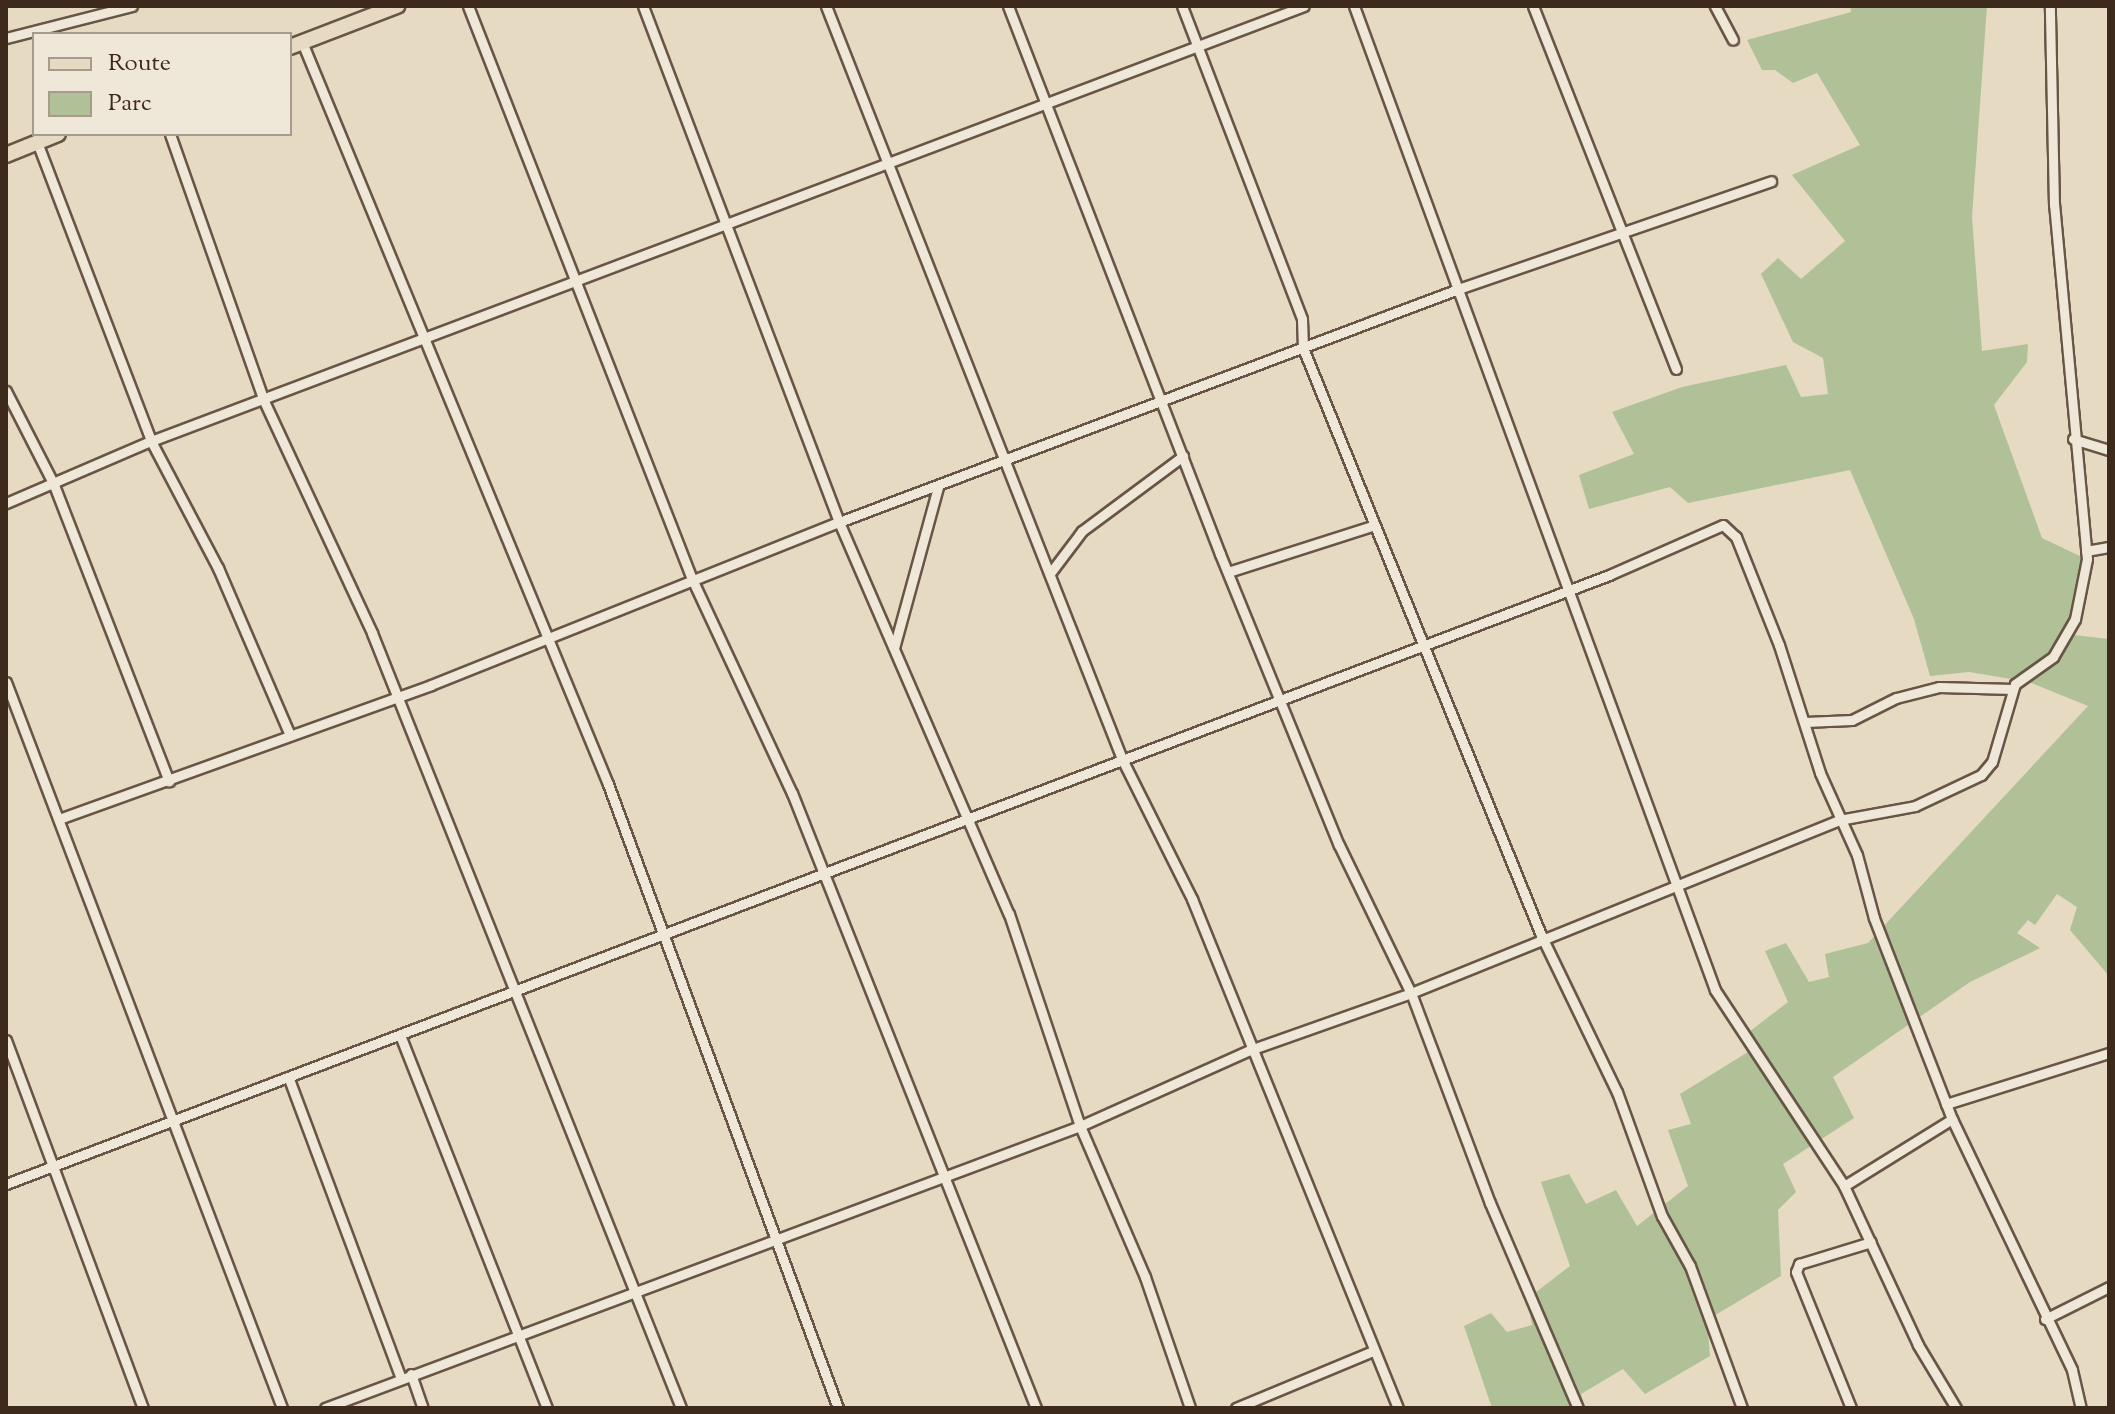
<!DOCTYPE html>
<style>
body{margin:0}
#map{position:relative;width:2115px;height:1414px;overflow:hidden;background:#e6dac2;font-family:"Sorts Mill Goudy",serif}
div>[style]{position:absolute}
.green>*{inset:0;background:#b0c197}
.roads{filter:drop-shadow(2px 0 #685546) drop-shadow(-2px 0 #685546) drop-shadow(0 2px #685546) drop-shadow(0 -2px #685546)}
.minor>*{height:9px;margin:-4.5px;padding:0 4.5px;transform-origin:4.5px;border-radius:4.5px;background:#efe7d7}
.primary>*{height:14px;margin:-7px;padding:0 7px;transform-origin:7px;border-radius:7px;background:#e6dac2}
span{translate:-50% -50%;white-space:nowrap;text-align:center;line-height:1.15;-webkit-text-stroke:8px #efe7d7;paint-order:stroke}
.frame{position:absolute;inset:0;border:8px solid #3e291d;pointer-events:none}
.legend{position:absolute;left:32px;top:32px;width:260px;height:104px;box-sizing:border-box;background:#efe7d7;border:2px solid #a89b8d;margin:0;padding:10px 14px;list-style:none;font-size:24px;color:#3e291d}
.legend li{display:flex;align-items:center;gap:16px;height:40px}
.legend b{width:40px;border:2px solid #a89b8d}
</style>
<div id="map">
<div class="green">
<i style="clip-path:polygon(1850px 6px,1987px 6px,1972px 217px,1982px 351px,2028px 344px,2027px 362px,1994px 405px,2042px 538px,2082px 557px,2074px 635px,2109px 639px,2109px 976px,2070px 930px,2077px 907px,2057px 894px,2035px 925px,2028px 920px,2017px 933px,2040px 948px,1970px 982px,1833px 1077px,1854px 1118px,1783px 1164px,1796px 1192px,1778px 1210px,1781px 1276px,1707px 1320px,1710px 1356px,1645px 1394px,1623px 1369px,1581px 1394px,1585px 1408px,1492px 1408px,1464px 1326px,1491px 1313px,1507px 1332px,1532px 1325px,1527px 1299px,1570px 1266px,1541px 1182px,1569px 1174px,1586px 1204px,1616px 1190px,1637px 1226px,1688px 1186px,1668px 1130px,1691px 1124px,1680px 1094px,1748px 1052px,1745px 1035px,1788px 1002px,1765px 951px,1786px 943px,1809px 982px,1829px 977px,1825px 954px,1868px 943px,2088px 706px,2029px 682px,1969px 672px,1930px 676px,1914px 619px,1850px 470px,1688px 503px,1670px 487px,1589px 509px,1579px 475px,1634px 454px,1612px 412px,1682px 387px,1786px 365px,1801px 397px,1828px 394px,1823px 358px,1793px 342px,1761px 274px,1778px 258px,1801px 279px,1845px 241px,1792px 175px,1860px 145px,1817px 73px,1793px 83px,1775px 70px,1762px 70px,1747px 40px,1851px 12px)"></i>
</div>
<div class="roads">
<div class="minor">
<i style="left:468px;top:6px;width:615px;rotate:68.65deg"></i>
<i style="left:692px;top:579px;width:236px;rotate:65deg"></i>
<i style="left:792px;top:793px;width:662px;rotate:68.36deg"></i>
<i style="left:643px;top:6px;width:552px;rotate:69.2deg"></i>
<i style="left:839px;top:522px;width:427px;rotate:66.6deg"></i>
<i style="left:1009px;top:914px;width:224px;rotate:71.5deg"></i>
<i style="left:1080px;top:1126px;width:164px;rotate:66.7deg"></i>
<i style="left:1145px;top:1277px;width:139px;rotate:71deg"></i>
<i style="left:826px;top:6px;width:809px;rotate:68.54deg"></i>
<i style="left:1122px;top:759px;width:157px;rotate:63.4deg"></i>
<i style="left:1192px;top:899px;width:549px;rotate:67.97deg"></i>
<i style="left:1008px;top:6px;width:588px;rotate:68.85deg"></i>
<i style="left:1220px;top:554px;width:314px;rotate:67.8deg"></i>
<i style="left:1339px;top:845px;width:165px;rotate:64.1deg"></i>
<i style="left:1411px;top:993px;width:224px;rotate:69.4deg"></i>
<i style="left:1490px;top:1203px;width:223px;rotate:66.8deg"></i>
<i style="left:1182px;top:6px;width:335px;rotate:69deg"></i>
<i style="left:1302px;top:319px;width:29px;rotate:88deg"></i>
<i style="left:1303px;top:348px;width:633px;rotate:67.93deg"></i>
<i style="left:1541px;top:935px;width:174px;rotate:64.2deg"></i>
<i style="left:1617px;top:1092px;width:132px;rotate:70.1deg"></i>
<i style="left:1662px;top:1216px;width:57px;rotate:60.8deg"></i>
<i style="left:1690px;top:1266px;width:151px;rotate:69.9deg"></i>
<i style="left:1354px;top:6px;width:1048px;rotate:69.85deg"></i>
<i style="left:1715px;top:990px;width:235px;rotate:56.6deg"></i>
<i style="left:1844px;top:1186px;width:175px;rotate:65deg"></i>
<i style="left:1918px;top:1345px;width:74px;rotate:58.9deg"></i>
<i style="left:1533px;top:6px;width:390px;rotate:68.5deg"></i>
<i style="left:1715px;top:6px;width:38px;rotate:62deg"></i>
<i style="left:6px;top:38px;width:130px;rotate:-14.3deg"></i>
<i style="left:302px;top:42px;width:803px;rotate:67.59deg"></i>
<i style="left:608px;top:784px;width:665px;rotate:69.77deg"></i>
<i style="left:170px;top:134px;width:283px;rotate:70.6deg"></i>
<i style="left:264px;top:401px;width:256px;rotate:65deg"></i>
<i style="left:372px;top:633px;width:834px;rotate:68.26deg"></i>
<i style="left:37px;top:142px;width:320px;rotate:69.1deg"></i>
<i style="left:151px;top:441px;width:144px;rotate:62.2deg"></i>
<i style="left:218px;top:568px;width:180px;rotate:66.7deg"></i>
<i style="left:6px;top:391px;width:106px;rotate:62.9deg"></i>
<i style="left:54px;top:485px;width:318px;rotate:68.8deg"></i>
<i style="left:2073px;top:439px;width:38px;rotate:17deg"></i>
<i style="left:6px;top:503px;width:158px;rotate:-23.2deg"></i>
<i style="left:151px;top:441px;width:1232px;rotate:-20.67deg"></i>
<i style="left:2086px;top:551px;width:23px;rotate:-10deg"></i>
<i style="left:1051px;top:572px;width:51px;rotate:-52.9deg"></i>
<i style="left:1082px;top:531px;width:126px;rotate:-36.6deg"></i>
<i style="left:1228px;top:572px;width:154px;rotate:-17.7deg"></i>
<i style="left:894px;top:648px;width:167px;rotate:-74.7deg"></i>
<i style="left:6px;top:682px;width:777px;rotate:69.18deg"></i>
<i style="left:1805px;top:722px;width:47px;rotate:-2.4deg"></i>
<i style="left:1852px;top:720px;width:49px;rotate:-26.6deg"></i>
<i style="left:1896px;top:698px;width:44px;rotate:-14.3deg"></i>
<i style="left:1939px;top:687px;width:74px;rotate:1.5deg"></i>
<i style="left:59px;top:819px;width:395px;rotate:-19.8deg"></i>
<i style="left:431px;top:685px;width:439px;rotate:-21.8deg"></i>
<i style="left:839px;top:522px;width:665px;rotate:-20.62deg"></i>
<i style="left:1461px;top:288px;width:328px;rotate:-19deg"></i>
<i style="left:400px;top:1035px;width:401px;rotate:68.5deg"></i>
<i style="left:6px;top:1040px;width:393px;rotate:69.6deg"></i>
<i style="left:289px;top:1079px;width:319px;rotate:69.5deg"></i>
<i style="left:1946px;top:1104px;width:171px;rotate:-17.4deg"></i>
<i style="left:6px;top:1184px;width:1715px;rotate:-20.8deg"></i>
<i style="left:1609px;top:575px;width:124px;rotate:-23.7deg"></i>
<i style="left:1723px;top:525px;width:18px;rotate:43deg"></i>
<i style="left:1736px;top:537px;width:116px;rotate:68.3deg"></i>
<i style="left:1779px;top:645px;width:134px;rotate:72.2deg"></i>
<i style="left:1820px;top:773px;width:90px;rotate:65.7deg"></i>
<i style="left:1857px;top:855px;width:65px;rotate:74.9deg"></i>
<i style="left:1874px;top:918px;width:216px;rotate:68.8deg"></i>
<i style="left:1952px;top:1119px;width:278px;rotate:64.4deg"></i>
<i style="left:2072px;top:1370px;width:39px;rotate:77deg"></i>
<i style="left:1844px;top:1186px;width:127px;rotate:-31.8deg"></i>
<i style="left:2045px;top:1319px;width:72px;rotate:-26.6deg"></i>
<i style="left:411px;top:1374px;width:36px;rotate:71deg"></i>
<i style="left:325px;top:1408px;width:806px;rotate:-20.48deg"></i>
<i style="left:1080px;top:1126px;width:186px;rotate:-24.1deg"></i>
<i style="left:1250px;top:1050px;width:171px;rotate:-19.5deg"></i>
<i style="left:1411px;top:993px;width:462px;rotate:-22deg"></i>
<i style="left:1839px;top:820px;width:77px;rotate:-10.4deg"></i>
<i style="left:1915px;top:806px;width:73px;rotate:-25.2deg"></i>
<i style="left:1981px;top:775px;width:17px;rotate:-50deg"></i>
<i style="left:1992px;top:762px;width:81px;rotate:-73.6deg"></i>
<i style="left:2015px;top:684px;width:47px;rotate:-35.4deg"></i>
<i style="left:2053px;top:657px;width:44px;rotate:-59.9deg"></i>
<i style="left:2075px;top:619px;width:61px;rotate:-78.7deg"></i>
<i style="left:2087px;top:559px;width:356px;rotate:-95.3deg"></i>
<i style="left:2054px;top:205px;width:199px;rotate:-91.2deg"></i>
<i style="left:1236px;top:1408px;width:148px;rotate:-22.6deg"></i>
<i style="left:1851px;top:1408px;width:147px;rotate:-112deg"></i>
<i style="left:1796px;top:1272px;width:9px;rotate:-69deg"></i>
<i style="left:1799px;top:1264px;width:75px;rotate:-17deg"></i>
</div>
<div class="primary">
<i style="left:290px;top:47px;width:115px;rotate:-21deg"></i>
<i style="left:6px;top:155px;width:56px;rotate:-22deg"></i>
</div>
</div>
<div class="frame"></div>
<ul class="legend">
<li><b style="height:10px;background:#e6dac2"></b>Route</li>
<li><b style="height:22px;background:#b0c197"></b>Parc</li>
</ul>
</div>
